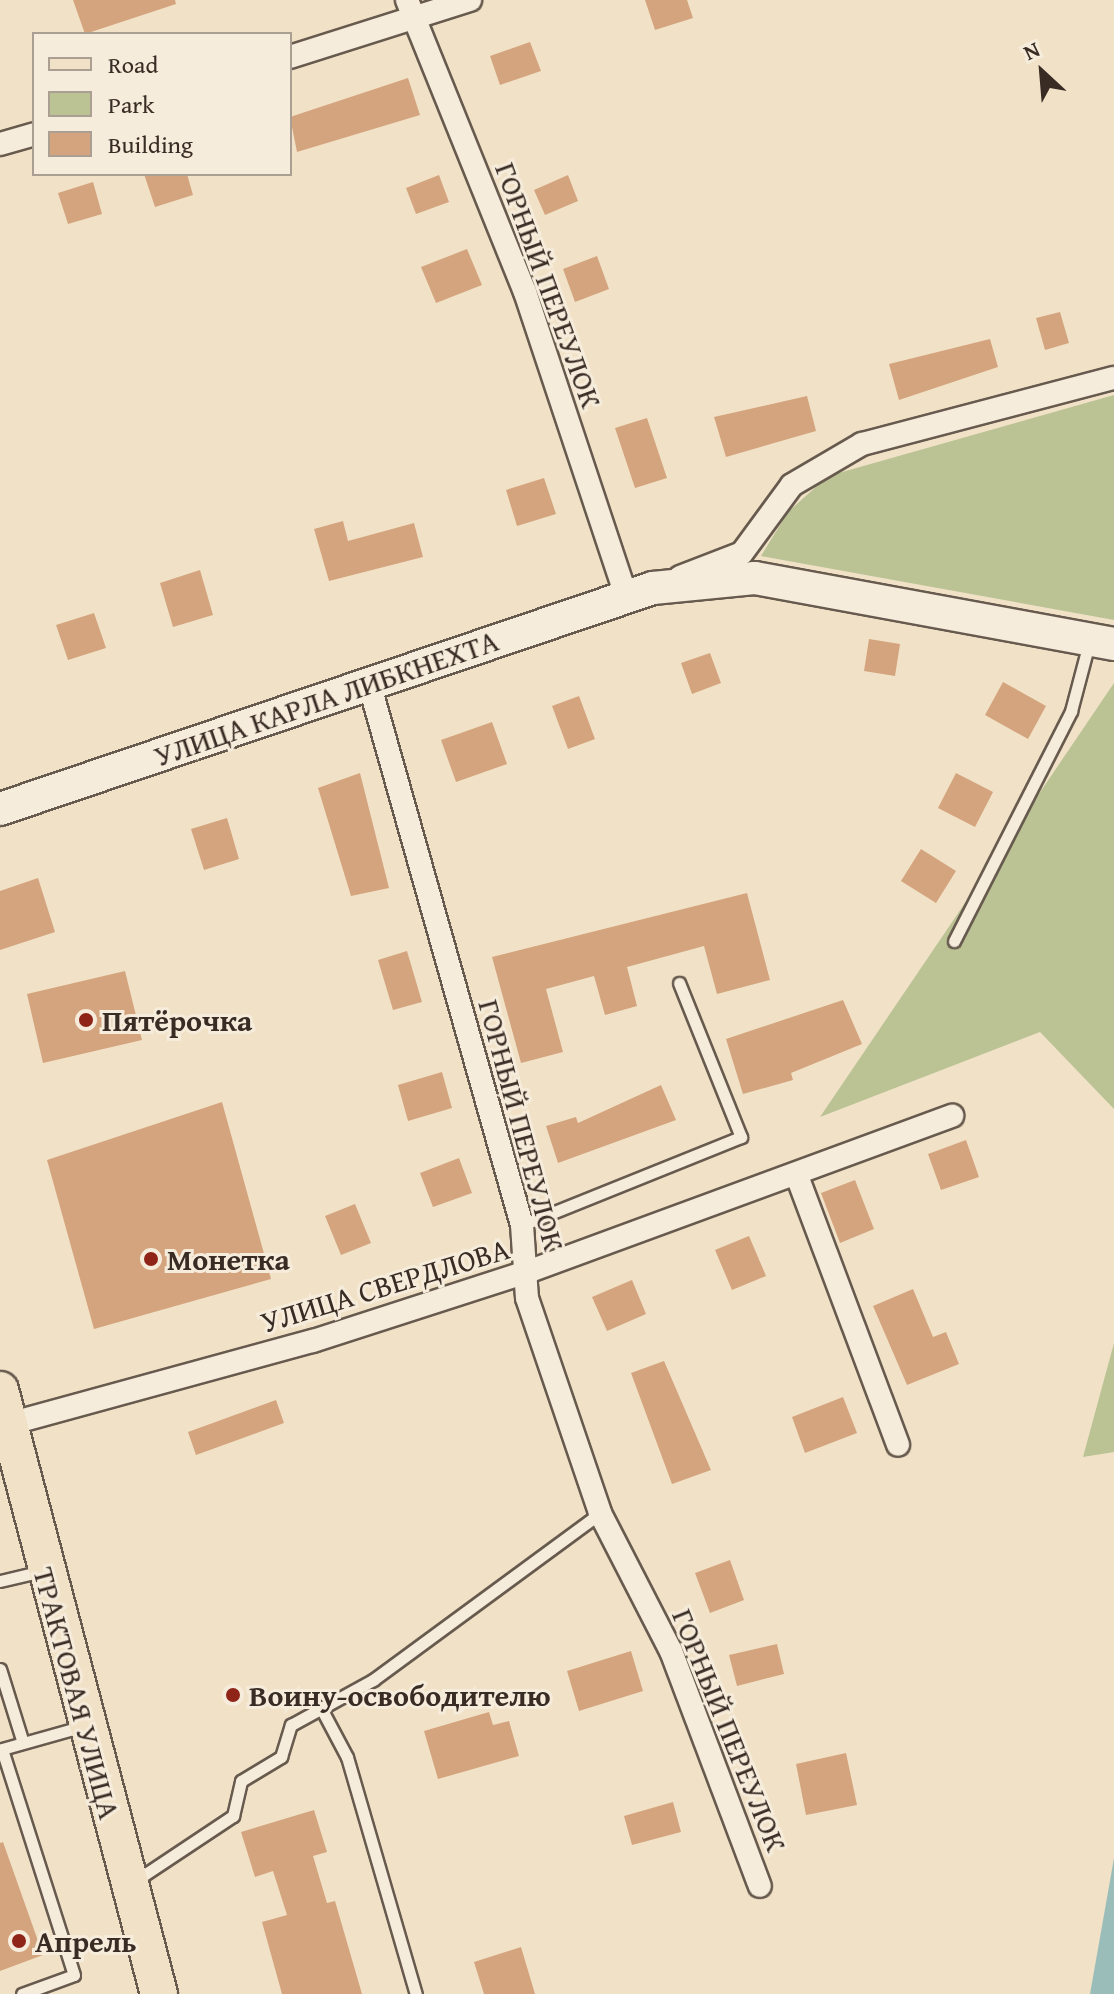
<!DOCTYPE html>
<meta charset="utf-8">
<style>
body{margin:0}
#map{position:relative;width:1114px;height:1994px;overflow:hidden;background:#f1e2c7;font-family:"Gentium Book Plus",serif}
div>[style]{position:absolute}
.green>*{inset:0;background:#bbc395}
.water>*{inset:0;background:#9bbdb9}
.building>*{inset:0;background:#d4a47e}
.roads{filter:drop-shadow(2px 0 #675a4e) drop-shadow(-2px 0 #675a4e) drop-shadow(0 2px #675a4e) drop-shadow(0 -2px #675a4e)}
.lane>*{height:11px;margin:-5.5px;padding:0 5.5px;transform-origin:5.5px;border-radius:5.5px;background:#f6ecdb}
.street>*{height:22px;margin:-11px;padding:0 11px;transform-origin:11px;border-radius:11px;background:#f6ecdb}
.secondary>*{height:32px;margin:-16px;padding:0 16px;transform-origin:16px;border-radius:16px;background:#f6ecdb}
.primary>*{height:36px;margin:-18px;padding:0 18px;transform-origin:18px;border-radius:18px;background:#f1e2c7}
.dots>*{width:22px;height:22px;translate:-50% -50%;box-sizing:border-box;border:4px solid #f6ecdb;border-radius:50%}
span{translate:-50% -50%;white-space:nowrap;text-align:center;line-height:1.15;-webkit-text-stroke:6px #f6ecdb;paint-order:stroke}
.street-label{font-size:30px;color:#392c25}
.poi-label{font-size:30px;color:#392c25;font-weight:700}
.left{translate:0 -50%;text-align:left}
.legend{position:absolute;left:32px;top:32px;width:260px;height:144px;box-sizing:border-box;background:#f6ecdb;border:2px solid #aa9f92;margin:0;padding:10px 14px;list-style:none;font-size:24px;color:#392c25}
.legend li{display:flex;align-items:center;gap:16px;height:40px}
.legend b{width:40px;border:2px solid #aa9f92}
.north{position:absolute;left:1002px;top:32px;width:80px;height:80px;-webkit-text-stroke:6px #f6ecdb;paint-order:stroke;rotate:334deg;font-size:22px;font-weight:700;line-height:32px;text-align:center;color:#392c25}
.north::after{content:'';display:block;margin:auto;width:28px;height:36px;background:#392c25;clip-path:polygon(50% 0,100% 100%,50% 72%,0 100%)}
</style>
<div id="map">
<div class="green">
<i style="clip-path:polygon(1114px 395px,1114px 620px,761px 556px,788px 512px,828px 476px)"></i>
<i style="clip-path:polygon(1114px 683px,1114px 1109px,1040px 1032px,820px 1117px)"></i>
<i style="clip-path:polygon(1114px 1343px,1114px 1452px,1083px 1457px)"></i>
</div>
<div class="water">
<i style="clip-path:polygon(1114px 1858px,1114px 1994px,1090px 1994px)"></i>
</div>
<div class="building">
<i style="clip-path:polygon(73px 0,175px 0,176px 4px,85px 34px)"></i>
<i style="clip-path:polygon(645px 0,687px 0,693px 18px,655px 30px)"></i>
<i style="clip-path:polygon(530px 42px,541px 71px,500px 85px,490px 56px)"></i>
<i style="clip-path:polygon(408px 78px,420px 115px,297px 152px,290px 117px)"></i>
<i style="clip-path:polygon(144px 174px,187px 174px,193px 195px,155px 207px)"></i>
<i style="clip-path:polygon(439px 175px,449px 202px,416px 214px,406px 188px)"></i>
<i style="clip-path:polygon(568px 175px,578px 201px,545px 215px,534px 190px)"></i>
<i style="clip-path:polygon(93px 182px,102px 214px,68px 224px,58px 193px)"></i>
<i style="clip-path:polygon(467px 249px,482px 285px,436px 303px,421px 267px)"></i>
<i style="clip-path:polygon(597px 256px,609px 289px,575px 302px,563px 269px)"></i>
<i style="clip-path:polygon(1060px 312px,1069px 343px,1045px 350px,1036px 318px)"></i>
<i style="clip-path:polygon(990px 339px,998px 367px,899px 400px,889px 364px)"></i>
<i style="clip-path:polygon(807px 396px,816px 431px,726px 457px,714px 417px)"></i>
<i style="clip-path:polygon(647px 418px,667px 478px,635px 488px,615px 428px)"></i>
<i style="clip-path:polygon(544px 478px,556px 514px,517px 526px,506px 490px)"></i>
<i style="clip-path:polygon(343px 521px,348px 541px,414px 523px,423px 557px,329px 581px,314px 529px)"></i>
<i style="clip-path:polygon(200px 570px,213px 615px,173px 627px,160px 583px)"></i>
<i style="clip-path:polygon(94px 613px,106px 648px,68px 660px,56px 625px)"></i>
<i style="clip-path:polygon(869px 639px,900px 644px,895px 676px,864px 671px)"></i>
<i style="clip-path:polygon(710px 653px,721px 683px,692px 694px,681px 663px)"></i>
<i style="clip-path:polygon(1003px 682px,1046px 706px,1028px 739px,985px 715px)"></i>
<i style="clip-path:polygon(579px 696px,595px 739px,568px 749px,552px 706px)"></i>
<i style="clip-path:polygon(492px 722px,507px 764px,456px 782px,441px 740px)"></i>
<i style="clip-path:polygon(360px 773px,389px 888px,351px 896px,318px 788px)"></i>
<i style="clip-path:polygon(956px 773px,993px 792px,975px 827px,938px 808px)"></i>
<i style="clip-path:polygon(227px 818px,239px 859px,204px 870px,191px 829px)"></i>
<i style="clip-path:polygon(921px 849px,956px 871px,936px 903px,901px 881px)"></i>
<i style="clip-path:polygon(38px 878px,55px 932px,0 950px,0 891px)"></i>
<i style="clip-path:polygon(747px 893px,770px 980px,717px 994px,704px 946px,627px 967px,637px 1006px,605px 1015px,594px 976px,546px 989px,563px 1052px,521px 1063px,492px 957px)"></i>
<i style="clip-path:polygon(407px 951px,422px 1002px,393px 1010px,378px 960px)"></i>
<i style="clip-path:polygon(125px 971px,142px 1040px,43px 1063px,27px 994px)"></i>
<i style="clip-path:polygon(843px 1000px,862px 1044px,791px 1073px,793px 1080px,743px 1094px,726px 1039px)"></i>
<i style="clip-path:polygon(442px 1072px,452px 1108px,408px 1121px,398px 1085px)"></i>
<i style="clip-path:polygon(661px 1085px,676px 1120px,558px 1163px,546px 1126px,576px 1117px,578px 1123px)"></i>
<i style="clip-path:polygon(222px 1102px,271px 1279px,94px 1329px,47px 1160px)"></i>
<i style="clip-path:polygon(966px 1140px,979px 1177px,941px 1190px,928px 1154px)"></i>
<i style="clip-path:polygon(459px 1158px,472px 1193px,433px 1207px,420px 1173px)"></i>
<i style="clip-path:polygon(855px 1180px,874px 1229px,840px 1243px,821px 1193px)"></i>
<i style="clip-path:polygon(355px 1204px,371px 1243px,341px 1255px,325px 1216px)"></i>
<i style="clip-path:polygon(749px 1236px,766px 1276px,732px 1290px,715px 1250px)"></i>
<i style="clip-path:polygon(632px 1280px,646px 1314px,607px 1331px,592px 1297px)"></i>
<i style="clip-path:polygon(913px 1289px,933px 1337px,946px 1332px,959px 1364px,907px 1385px,873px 1306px)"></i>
<i style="clip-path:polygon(664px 1361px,711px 1470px,672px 1484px,631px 1373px)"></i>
<i style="clip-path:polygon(843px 1397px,857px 1433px,805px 1453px,792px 1417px)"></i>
<i style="clip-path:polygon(276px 1400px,284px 1423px,196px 1455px,188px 1432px)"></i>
<i style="clip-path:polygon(730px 1560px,744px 1600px,710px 1613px,695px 1573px)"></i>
<i style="clip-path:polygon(777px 1644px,784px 1674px,737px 1686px,729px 1655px)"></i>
<i style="clip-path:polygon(631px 1651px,643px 1691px,579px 1711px,567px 1671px)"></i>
<i style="clip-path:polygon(489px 1712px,493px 1725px,509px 1721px,519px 1756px,438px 1779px,424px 1731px)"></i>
<i style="clip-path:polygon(846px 1753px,857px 1805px,806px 1815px,796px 1764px)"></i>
<i style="clip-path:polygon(673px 1802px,681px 1832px,632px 1845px,624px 1816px)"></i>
<i style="clip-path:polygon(314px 1810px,327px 1852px,313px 1856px,327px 1903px,335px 1901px,362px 1994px,282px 1994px,262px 1922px,287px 1915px,273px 1871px,255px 1877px,241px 1832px)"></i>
<i style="clip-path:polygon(3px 1842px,43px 1955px,0 1971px,0 1843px)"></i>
<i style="clip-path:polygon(521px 1947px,535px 1994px,484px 1994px,474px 1962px)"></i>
</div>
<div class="roads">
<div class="lane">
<i style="left:954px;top:941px;width:258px;rotate:-63deg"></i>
<i style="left:1071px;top:711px;width:70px;rotate:-75.2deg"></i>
<i style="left:522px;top:1225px;width:236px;rotate:-21.9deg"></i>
<i style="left:741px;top:1137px;width:166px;rotate:-111.9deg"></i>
<i style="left:0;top:1581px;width:43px;rotate:-13.4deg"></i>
<i style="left:0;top:1669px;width:77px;rotate:72.7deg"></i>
<i style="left:322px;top:1710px;width:53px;rotate:62deg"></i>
<i style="left:347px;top:1757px;width:247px;rotate:73.8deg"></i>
<i style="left:135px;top:1881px;width:118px;rotate:-33.6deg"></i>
<i style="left:233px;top:1816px;width:36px;rotate:-77deg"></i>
<i style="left:241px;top:1781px;width:47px;rotate:-31deg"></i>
<i style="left:281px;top:1757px;width:34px;rotate:-73deg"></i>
<i style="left:291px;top:1725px;width:94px;rotate:-28.8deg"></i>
<i style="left:373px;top:1680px;width:282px;rotate:-36.3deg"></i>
<i style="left:22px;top:1994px;width:55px;rotate:-20.1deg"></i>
<i style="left:74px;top:1975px;width:237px;rotate:-107.7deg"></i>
<i style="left:2px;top:1749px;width:85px;rotate:-15.7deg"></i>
</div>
<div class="street">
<i style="left:407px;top:0;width:315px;rotate:68deg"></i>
<i style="left:525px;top:292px;width:319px;rotate:71.6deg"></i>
<i style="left:290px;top:57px;width:189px;rotate:-17.6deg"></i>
<i style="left:0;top:144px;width:35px;rotate:-16deg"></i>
<i style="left:680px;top:577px;width:66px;rotate:-21.2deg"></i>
<i style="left:742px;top:553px;width:84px;rotate:-53.7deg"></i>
<i style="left:792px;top:485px;width:81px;rotate:-30.4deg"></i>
<i style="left:862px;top:444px;width:260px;rotate:-14.7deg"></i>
<i style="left:369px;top:683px;width:563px;rotate:74.24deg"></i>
<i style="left:522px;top:1225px;width:73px;rotate:86.1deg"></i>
<i style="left:527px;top:1298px;width:227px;rotate:71.2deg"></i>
<i style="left:600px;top:1513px;width:155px;rotate:62.8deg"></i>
<i style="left:671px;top:1651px;width:251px;rotate:69.3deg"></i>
<i style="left:797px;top:1176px;width:287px;rotate:69.4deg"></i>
<i style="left:9px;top:1424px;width:315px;rotate:-15.3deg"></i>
<i style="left:313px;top:1341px;width:228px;rotate:-17.9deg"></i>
<i style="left:530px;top:1271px;width:450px;rotate:-20.2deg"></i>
</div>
<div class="secondary">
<i style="left:0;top:809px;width:689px;rotate:-18.7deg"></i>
<i style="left:653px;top:588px;width:102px;rotate:-5.6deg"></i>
<i style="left:755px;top:578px;width:365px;rotate:10.4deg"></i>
</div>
<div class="primary">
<i style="left:0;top:1390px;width:625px;rotate:75.25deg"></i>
</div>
</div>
<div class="dots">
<i style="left:86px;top:1020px;background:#8f2418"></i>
<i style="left:151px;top:1259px;background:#8f2418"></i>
<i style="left:233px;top:1695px;background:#8f2418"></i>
<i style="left:19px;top:1941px;background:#8f2418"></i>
</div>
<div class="street-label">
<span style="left:549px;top:285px;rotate:70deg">ГОРНЫЙ ПЕРЕУЛОК</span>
<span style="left:326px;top:698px;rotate:-19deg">УЛИЦА КАРЛА ЛИБКНЕХТА</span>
<span style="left:522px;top:1125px;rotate:75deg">ГОРНЫЙ ПЕРЕУЛОК</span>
<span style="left:385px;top:1285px;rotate:-17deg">УЛИЦА СВЕРДЛОВА</span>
<span style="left:77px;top:1693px;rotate:75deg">ТРАКТОВАЯ УЛИЦА</span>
<span style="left:730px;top:1730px;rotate:68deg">ГОРНЫЙ ПЕРЕУЛОК</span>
</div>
<div class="poi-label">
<span class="left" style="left:102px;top:1020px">Пятёрочка</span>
<span class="left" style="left:167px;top:1259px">Монетка</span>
<span class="left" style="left:249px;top:1695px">Воину-освободителю</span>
<span class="left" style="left:35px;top:1941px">Апрель</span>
</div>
<ul class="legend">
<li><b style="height:10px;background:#f1e2c7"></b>Road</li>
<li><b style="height:22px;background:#bbc395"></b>Park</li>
<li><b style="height:22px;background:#d4a47e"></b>Building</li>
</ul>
<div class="north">N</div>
</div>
